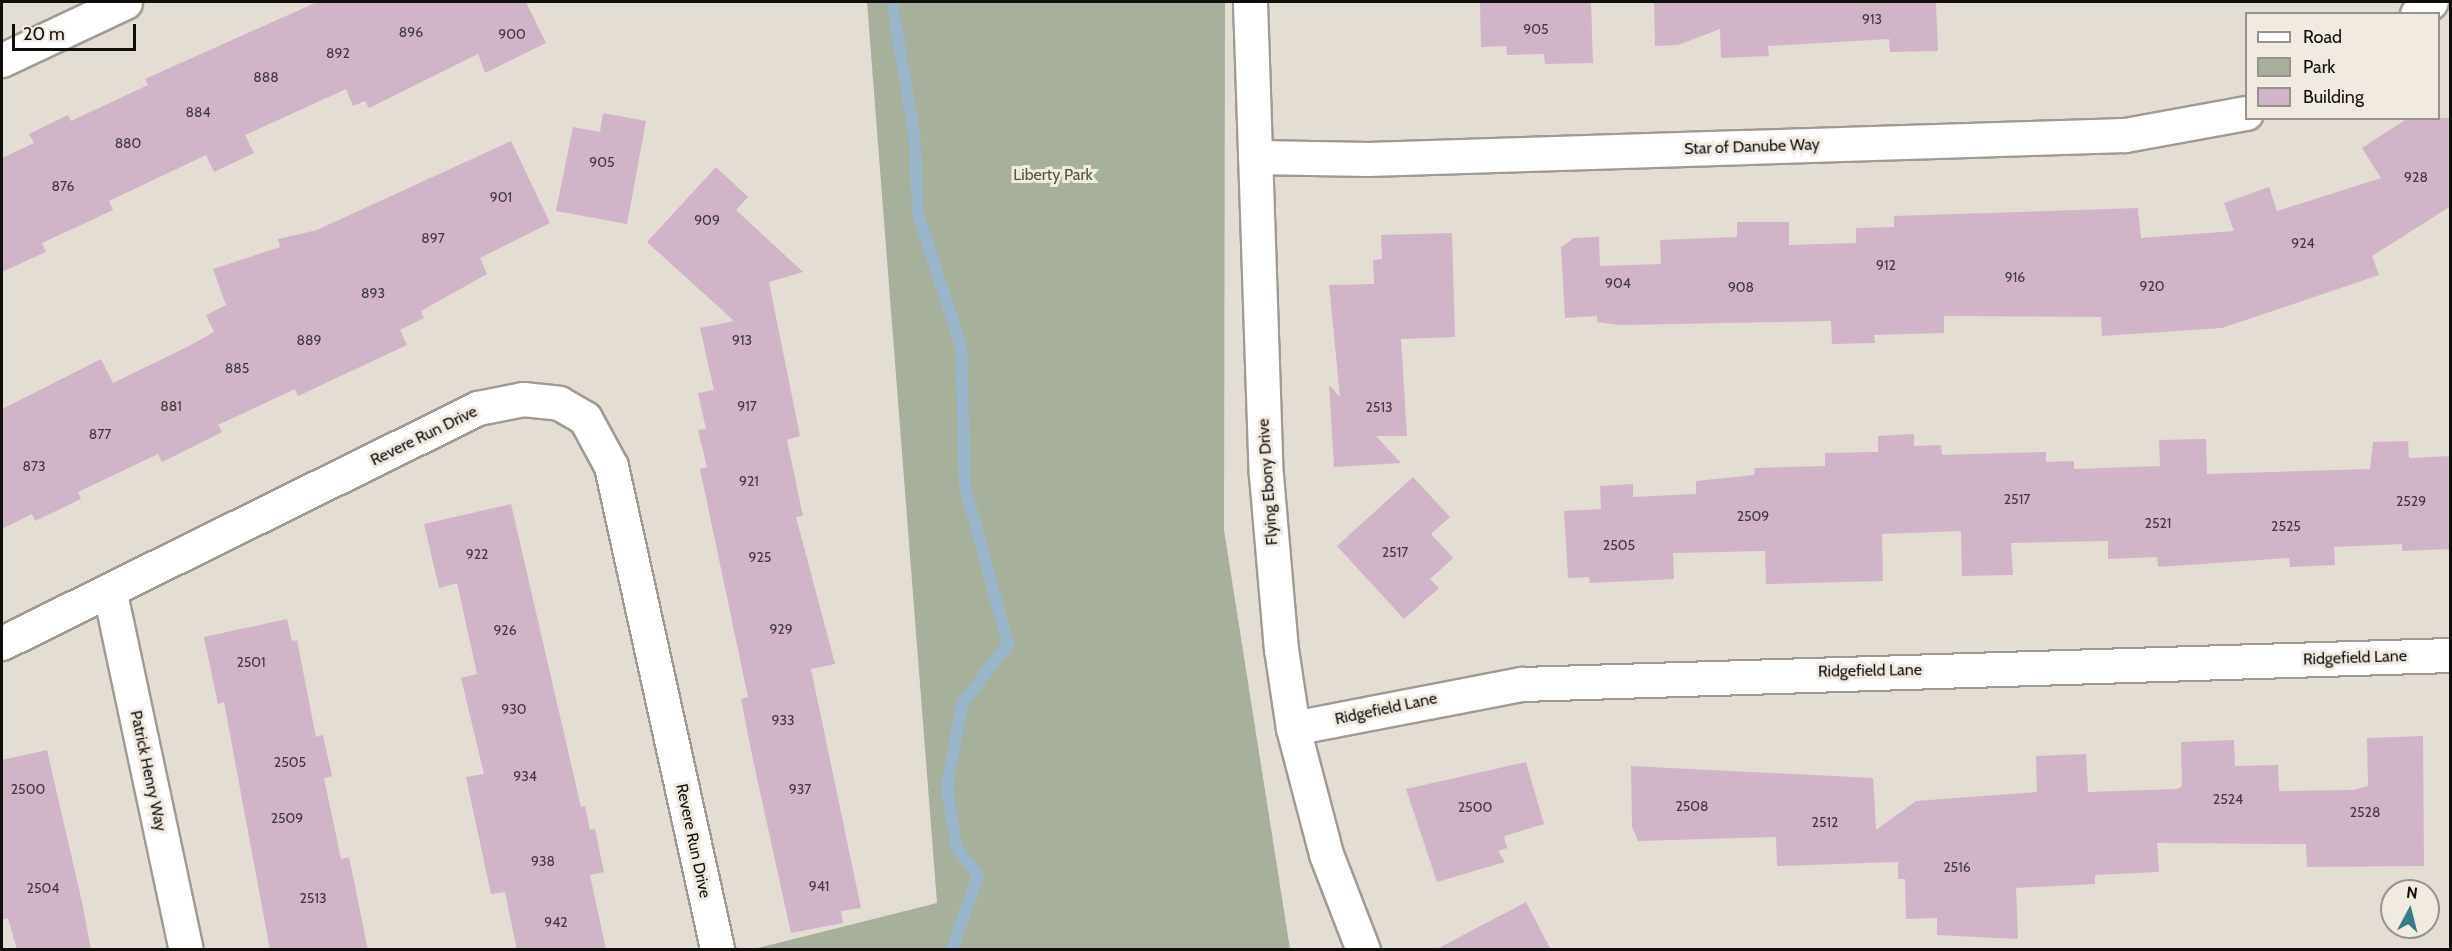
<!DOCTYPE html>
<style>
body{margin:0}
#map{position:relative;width:2452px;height:951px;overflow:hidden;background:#e4ddd4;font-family:Cabin,sans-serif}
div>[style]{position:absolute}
.green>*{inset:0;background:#a7b09a}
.stream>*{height:12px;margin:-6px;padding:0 6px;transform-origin:6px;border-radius:6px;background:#99b6ca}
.building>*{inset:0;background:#d1b4c7}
.roads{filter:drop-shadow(2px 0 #a19a92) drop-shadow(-2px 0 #a19a92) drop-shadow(0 2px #a19a92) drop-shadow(0 -2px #a19a92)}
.street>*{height:33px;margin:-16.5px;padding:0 16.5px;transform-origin:16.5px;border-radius:16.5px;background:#fff}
span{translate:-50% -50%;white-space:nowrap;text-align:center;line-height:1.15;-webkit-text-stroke:6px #f1eae1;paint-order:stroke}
.number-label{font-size:14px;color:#41383b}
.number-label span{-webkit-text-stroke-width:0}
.street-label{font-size:16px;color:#110f0c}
.park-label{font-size:16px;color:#4b5b2c}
.frame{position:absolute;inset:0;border:3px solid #110f0c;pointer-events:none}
.legend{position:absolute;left:2245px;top:12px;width:195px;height:108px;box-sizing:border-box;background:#f1eae1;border:2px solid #97928c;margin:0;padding:8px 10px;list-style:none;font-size:18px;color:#110f0c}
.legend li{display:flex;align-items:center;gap:12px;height:30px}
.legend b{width:30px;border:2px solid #97928c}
.north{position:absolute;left:2380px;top:879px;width:60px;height:60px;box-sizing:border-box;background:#f1eae1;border:2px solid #97928c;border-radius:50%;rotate:7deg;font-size:16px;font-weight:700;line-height:24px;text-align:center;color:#110f0c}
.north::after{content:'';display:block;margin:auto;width:21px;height:27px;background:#377d88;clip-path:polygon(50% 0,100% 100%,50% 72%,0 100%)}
.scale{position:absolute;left:12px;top:24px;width:124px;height:27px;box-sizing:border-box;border:3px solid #110f0c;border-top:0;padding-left:8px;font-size:18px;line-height:21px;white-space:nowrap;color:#110f0c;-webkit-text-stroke:4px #f1eae1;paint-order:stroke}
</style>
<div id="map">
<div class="green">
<i style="clip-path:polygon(867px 2px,1225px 2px,1224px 530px,1290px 949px,754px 949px,937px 903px)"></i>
</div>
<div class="stream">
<i style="left:892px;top:2px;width:133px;rotate:80.5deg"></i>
<i style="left:914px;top:133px;width:81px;rotate:87.2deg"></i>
<i style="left:918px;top:214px;width:139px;rotate:72deg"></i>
<i style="left:961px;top:346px;width:140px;rotate:88.4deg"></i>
<i style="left:965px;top:486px;width:164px;rotate:74.8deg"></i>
<i style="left:1008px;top:644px;width:76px;rotate:127.5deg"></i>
<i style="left:962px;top:704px;width:83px;rotate:100.4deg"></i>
<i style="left:947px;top:786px;width:62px;rotate:81.6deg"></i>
<i style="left:956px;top:847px;width:36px;rotate:52deg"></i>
<i style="left:978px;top:875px;width:79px;rotate:109.1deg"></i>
</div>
<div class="building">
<i style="clip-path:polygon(317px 2px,526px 2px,546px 43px,485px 73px,478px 54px,369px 108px,365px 101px,353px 106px,346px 89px,245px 135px,254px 153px,214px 172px,206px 155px,109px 201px,113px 210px,42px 243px,46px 252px,2px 272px,2px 158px,34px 143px,29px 134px,68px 115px,71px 121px,148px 85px,145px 79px)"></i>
<i style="clip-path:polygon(1480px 2px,1591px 2px,1593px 63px,1545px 64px,1544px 54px,1507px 55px,1506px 46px,1481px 47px)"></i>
<i style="clip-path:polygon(1654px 2px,1936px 2px,1938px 51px,1890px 52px,1889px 39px,1768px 46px,1769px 56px,1721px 58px,1720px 29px,1678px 45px,1655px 46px)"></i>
<i style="clip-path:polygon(603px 113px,646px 121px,627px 224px,556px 211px,573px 127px,600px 132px)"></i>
<i style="clip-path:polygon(2408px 118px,2451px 118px,2451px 206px,2372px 256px,2379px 275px,2222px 328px,2102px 336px,2101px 317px,1944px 316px,1944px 333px,1874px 335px,1875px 343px,1832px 344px,1831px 321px,1620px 325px,1597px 322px,1597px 316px,1565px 318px,1561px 247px,1574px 238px,1599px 237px,1600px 266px,1661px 264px,1660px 240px,1737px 237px,1737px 222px,1789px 222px,1789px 245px,1856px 243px,1856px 228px,1894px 227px,1894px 216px,2138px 208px,2141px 238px,2234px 231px,2224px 203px,2269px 187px,2277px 211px,2381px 178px,2362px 148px)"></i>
<i style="clip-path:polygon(511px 141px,550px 223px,480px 258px,487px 274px,421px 311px,424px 318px,400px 330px,407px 345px,298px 396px,295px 389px,218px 425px,222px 432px,162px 462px,158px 454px,78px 492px,81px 499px,35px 521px,32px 514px,2px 529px,2px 409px,101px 359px,113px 383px,189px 346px,214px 332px,206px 315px,226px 305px,213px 269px,280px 247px,278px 239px,317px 230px)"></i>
<i style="clip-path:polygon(716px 167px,748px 197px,736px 210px,803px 272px,769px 282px,800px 436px,787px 440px,803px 516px,796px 517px,835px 664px,811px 669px,861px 908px,841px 911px,843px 923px,791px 933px,752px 755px,741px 699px,748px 697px,700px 469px,707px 467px,698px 430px,706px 429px,698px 393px,714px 390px,700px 328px,734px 321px,647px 242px)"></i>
<i style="clip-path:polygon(1452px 233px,1455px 337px,1401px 339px,1407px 436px,1376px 436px,1401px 463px,1334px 467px,1329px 385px,1340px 397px,1329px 285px,1374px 284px,1373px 260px,1382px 259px,1381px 235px)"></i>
<i style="clip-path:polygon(1914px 434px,1914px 446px,1941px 445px,1942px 455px,2046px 452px,2046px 462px,2074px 461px,2074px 469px,2160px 466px,2159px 440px,2206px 439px,2207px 474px,2370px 469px,2373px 442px,2408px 441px,2409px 458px,2451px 456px,2451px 549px,2402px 551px,2402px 544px,2334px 547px,2335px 565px,2290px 567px,2289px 558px,2158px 567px,2157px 557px,2108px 559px,2108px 541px,2011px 543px,2013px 575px,1962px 576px,1961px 531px,1882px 534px,1883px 581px,1766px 584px,1765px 551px,1673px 553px,1674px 579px,1590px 583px,1589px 577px,1568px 578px,1564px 511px,1601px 509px,1600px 486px,1633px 484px,1633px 497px,1696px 494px,1696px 481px,1754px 475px,1755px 468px,1825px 466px,1825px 453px,1878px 452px,1878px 436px)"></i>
<i style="clip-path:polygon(1413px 477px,1450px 517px,1431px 534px,1453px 558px,1430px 579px,1439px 588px,1404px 619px,1337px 546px)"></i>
<i style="clip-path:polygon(511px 504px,581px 807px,585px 806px,590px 830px,595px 829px,604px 872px,590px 875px,606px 950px,517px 950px,505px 892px,491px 894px,466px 777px,484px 774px,461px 678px,477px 674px,457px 583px,439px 588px,424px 524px)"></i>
<i style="clip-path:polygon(287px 619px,292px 641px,297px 640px,316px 737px,323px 735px,332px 776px,324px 778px,341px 859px,349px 857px,368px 950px,270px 950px,224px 702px,218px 704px,204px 637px)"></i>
<i style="clip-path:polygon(2423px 736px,2424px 866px,2307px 867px,2306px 844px,2157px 843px,2159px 872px,2095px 875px,2095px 884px,2016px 888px,2018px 939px,1937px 935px,1937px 918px,1906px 919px,1905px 879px,1898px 879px,1898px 862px,1777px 866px,1776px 837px,1638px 841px,1632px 827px,1631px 766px,1873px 778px,1876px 830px,1916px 801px,2037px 792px,2036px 756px,2086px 754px,2088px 792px,2177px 789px,2182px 786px,2181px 742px,2234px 740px,2235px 766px,2278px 765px,2279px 791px,2353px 790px,2368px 786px,2367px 738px)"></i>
<i style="clip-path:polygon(47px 750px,82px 902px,91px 950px,17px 950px,8px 918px,2px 920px,2px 760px)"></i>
<i style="clip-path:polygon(1526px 762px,1544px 824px,1504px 836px,1507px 848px,1498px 851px,1505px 862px,1437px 882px,1406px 789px)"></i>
<i style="clip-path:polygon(1526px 902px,1551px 950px,1435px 950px)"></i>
</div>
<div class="roads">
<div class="street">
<i style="left:1250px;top:2px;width:473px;rotate:88.1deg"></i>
<i style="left:1266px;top:475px;width:175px;rotate:85.1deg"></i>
<i style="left:1281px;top:649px;width:80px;rotate:81.4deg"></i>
<i style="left:1293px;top:728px;width:130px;rotate:75.3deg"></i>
<i style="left:1326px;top:854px;width:103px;rotate:68.9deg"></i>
<i style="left:2417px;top:14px;width:18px;rotate:-41deg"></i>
<i style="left:2px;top:60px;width:136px;rotate:-25.2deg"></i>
<i style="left:1255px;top:157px;width:113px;rotate:1deg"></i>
<i style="left:1368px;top:159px;width:757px;rotate:-1.82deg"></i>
<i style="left:2125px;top:135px;width:123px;rotate:-10.3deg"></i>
<i style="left:110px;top:593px;width:365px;rotate:78deg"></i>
<i style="left:2px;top:643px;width:531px;rotate:-26.28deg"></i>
<i style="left:478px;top:408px;width:46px;rotate:-11.3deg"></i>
<i style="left:523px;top:399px;width:36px;rotate:6deg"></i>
<i style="left:559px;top:403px;width:30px;rotate:30deg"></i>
<i style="left:585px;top:418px;width:55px;rotate:61.6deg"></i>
<i style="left:611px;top:466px;width:495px;rotate:77.6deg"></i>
<i style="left:1293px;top:728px;width:233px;rotate:-10.9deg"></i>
<i style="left:1522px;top:684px;width:928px;rotate:-1.79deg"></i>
</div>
</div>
<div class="number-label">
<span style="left:1872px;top:19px">913</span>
<span style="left:1536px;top:29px">905</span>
<span style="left:411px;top:32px">896</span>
<span style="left:512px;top:34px">900</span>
<span style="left:338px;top:53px">892</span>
<span style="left:266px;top:77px">888</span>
<span style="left:198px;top:112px">884</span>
<span style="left:128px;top:143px">880</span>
<span style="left:602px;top:162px">905</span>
<span style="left:2416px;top:177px">928</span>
<span style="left:63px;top:186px">876</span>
<span style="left:501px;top:197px">901</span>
<span style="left:707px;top:220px">909</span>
<span style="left:433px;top:238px">897</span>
<span style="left:2303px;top:243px">924</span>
<span style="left:1886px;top:265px">912</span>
<span style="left:2015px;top:277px">916</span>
<span style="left:1618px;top:283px">904</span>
<span style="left:2152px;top:286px">920</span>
<span style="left:1741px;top:287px">908</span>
<span style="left:373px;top:293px">893</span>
<span style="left:309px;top:340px">889</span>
<span style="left:742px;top:340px">913</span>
<span style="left:237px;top:368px">885</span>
<span style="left:171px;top:406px">881</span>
<span style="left:747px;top:406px">917</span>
<span style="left:1379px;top:407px">2513</span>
<span style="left:100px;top:434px">877</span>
<span style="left:34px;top:466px">873</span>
<span style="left:749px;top:481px">921</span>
<span style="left:2017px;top:499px">2517</span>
<span style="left:2411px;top:501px">2529</span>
<span style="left:1753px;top:516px">2509</span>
<span style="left:2158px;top:523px">2521</span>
<span style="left:2286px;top:526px">2525</span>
<span style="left:1619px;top:545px">2505</span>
<span style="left:1395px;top:552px">2517</span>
<span style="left:477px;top:554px">922</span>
<span style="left:760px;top:557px">925</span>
<span style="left:781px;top:629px">929</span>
<span style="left:505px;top:630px">926</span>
<span style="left:251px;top:662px">2501</span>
<span style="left:514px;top:709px">930</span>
<span style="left:783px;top:720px">933</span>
<span style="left:290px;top:762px">2505</span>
<span style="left:525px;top:776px">934</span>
<span style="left:28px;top:789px">2500</span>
<span style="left:800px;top:789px">937</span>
<span style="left:2228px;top:799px">2524</span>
<span style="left:1692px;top:806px">2508</span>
<span style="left:1475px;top:807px">2500</span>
<span style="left:2365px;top:812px">2528</span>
<span style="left:287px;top:818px">2509</span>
<span style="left:1825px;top:822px">2512</span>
<span style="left:543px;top:861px">938</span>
<span style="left:1957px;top:867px">2516</span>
<span style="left:819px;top:886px">941</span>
<span style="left:43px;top:888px">2504</span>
<span style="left:313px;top:898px">2513</span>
<span style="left:556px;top:922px">942</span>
</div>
<div class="street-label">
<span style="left:1752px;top:147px;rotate:-2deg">Star of Danube Way</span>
<span style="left:424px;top:436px;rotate:-26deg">Revere Run Drive</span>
<span style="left:1268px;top:482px;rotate:-94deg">Flying Ebony Drive</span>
<span style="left:2355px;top:658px;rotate:-2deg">Ridgefield Lane</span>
<span style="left:1870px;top:671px;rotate:-1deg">Ridgefield Lane</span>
<span style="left:1386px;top:709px;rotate:-12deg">Ridgefield Lane</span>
<span style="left:148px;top:771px;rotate:78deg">Patrick Henry Way</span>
<span style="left:693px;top:841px;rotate:78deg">Revere Run Drive</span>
</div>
<div class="park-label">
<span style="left:1053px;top:175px">Liberty Park</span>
</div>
<div class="frame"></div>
<ul class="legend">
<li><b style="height:8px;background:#fff"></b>Road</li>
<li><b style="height:16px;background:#a7b09a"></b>Park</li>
<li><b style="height:16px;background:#d1b4c7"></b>Building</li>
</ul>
<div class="north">N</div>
<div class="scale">20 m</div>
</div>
